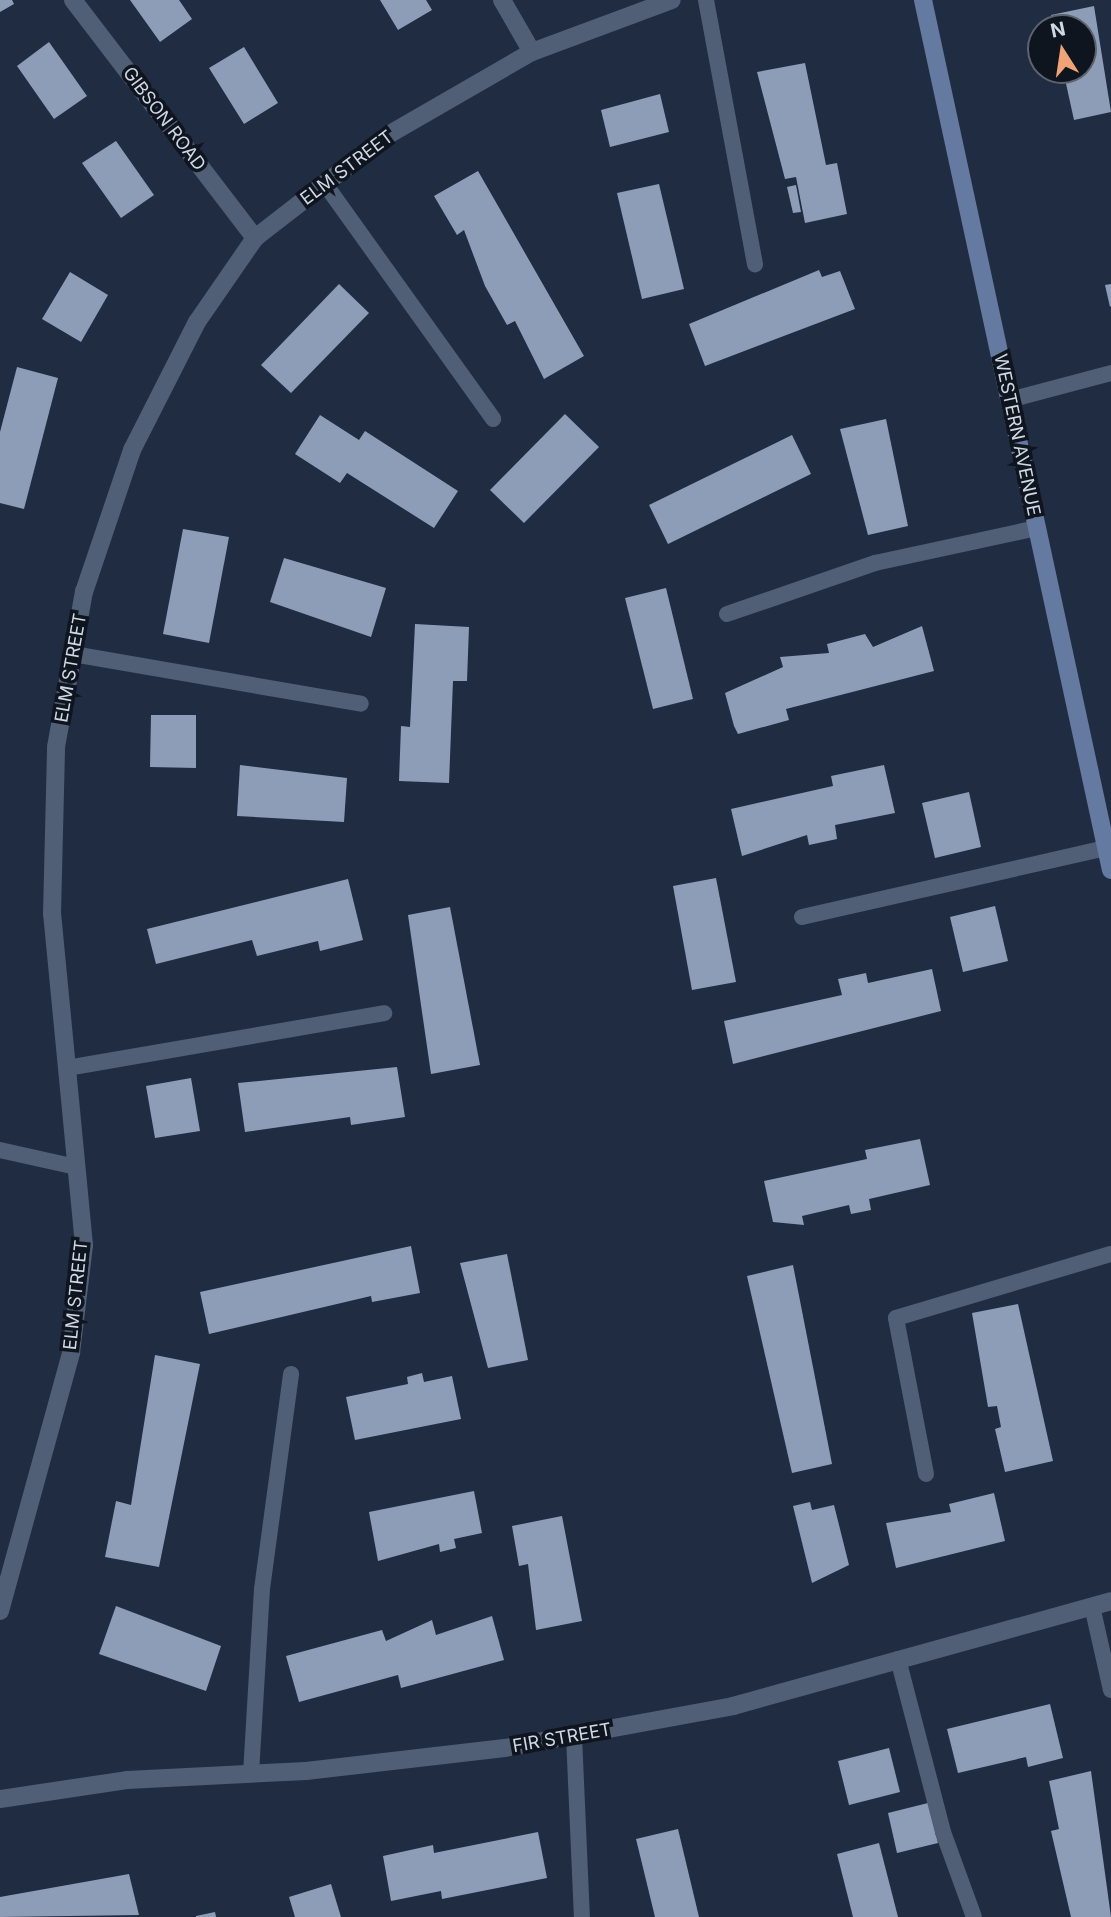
<!DOCTYPE html>
<style>
body{margin:0}
#map{position:relative;width:1111px;height:1917px;overflow:hidden;background:#202c41;font-family:Inter,sans-serif}
div>[style]{position:absolute}
.building>*{inset:0;background:#8e9db7}
.lane>*{height:16px;margin:-8px;padding:0 8px;transform-origin:8px;border-radius:8px;background:#505e76}
.street>*{height:18px;margin:-9px;padding:0 9px;transform-origin:9px;border-radius:9px;background:#505e76}
.secondary>*{height:18px;margin:-9px;padding:0 9px;transform-origin:9px;border-radius:9px;background:#647aa0}
span{translate:-50% -50%;white-space:nowrap;text-align:center;line-height:1.15;-webkit-text-stroke:7px #0f151e;paint-order:stroke}
.street-label{font-size:18px;color:#cfd8e5}
.north{position:absolute;left:1027px;top:14px;width:70px;height:70px;box-sizing:border-box;background:#0f151e;border:2px solid #5c636e;border-radius:50%;rotate:348deg;font-size:19px;font-weight:700;line-height:28px;text-align:center;color:#cfd8e5}
.north::after{content:'';display:block;margin:auto;width:24px;height:32px;background:#efa377;clip-path:polygon(50% 0,100% 100%,50% 72%,0 100%)}
</style>
<div id="map">
<div class="building">
<i style="clip-path:polygon(0 0,12px 0,14px 4px,0 12px)"></i>
<i style="clip-path:polygon(130px 0,179px 0,192px 19px,160px 42px)"></i>
<i style="clip-path:polygon(380px 0,426px 0,432px 10px,398px 30px)"></i>
<i style="clip-path:polygon(1094px 6px,1111px 112px,1074px 120px,1063px 70px,1083px 70px,1083px 28px,1054px 28px,1051px 15px)"></i>
<i style="clip-path:polygon(49px 42px,87px 96px,54px 119px,17px 66px)"></i>
<i style="clip-path:polygon(244px 47px,278px 103px,244px 124px,209px 68px)"></i>
<i style="clip-path:polygon(805px 63px,826px 165px,837px 163px,847px 214px,805px 223px,796px 177px,785px 179px,757px 72px)"></i>
<i style="clip-path:polygon(660px 94px,669px 132px,610px 147px,601px 110px)"></i>
<i style="clip-path:polygon(116px 141px,154px 195px,121px 218px,82px 163px)"></i>
<i style="clip-path:polygon(478px 171px,584px 356px,544px 379px,515px 321px,507px 325px,485px 286px,464px 230px,457px 235px,434px 196px)"></i>
<i style="clip-path:polygon(659px 184px,684px 289px,642px 299px,617px 193px)"></i>
<i style="clip-path:polygon(796px 185px,801px 212px,793px 213px,787px 187px)"></i>
<i style="clip-path:polygon(819px 270px,822px 277px,840px 271px,855px 309px,705px 366px,689px 324px)"></i>
<i style="clip-path:polygon(70px 272px,108px 295px,81px 342px,42px 319px)"></i>
<i style="clip-path:polygon(339px 284px,369px 313px,291px 393px,261px 365px)"></i>
<i style="clip-path:polygon(1111px 284px,1111px 306px,1110px 307px,1105px 285px)"></i>
<i style="clip-path:polygon(17px 367px,58px 378px,24px 509px,0 503px,0 432px)"></i>
<i style="clip-path:polygon(565px 414px,599px 447px,524px 523px,490px 490px)"></i>
<i style="clip-path:polygon(320px 415px,359px 440px,365px 431px,458px 491px,434px 528px,347px 473px,340px 483px,295px 454px)"></i>
<i style="clip-path:polygon(886px 419px,908px 526px,868px 535px,840px 429px)"></i>
<i style="clip-path:polygon(792px 435px,811px 474px,668px 544px,649px 505px)"></i>
<i style="clip-path:polygon(183px 529px,229px 537px,209px 643px,163px 634px)"></i>
<i style="clip-path:polygon(284px 558px,386px 588px,371px 637px,270px 602px)"></i>
<i style="clip-path:polygon(666px 588px,693px 699px,653px 709px,625px 598px)"></i>
<i style="clip-path:polygon(415px 624px,469px 627px,467px 681px,453px 681px,449px 783px,399px 781px,401px 726px,410px 727px)"></i>
<i style="clip-path:polygon(922px 626px,934px 671px,786px 709px,789px 720px,738px 734px,734px 726px,725px 693px,783px 667px,780px 657px,829px 653px,827px 644px,865px 634px,873px 647px)"></i>
<i style="clip-path:polygon(151px 715px,196px 715px,196px 768px,150px 767px)"></i>
<i style="clip-path:polygon(240px 765px,347px 778px,344px 822px,237px 816px)"></i>
<i style="clip-path:polygon(884px 765px,895px 813px,835px 825px,837px 839px,809px 845px,807px 835px,742px 856px,731px 809px,833px 786px,831px 776px)"></i>
<i style="clip-path:polygon(969px 792px,981px 847px,935px 858px,922px 803px)"></i>
<i style="clip-path:polygon(716px 878px,736px 982px,692px 990px,673px 886px)"></i>
<i style="clip-path:polygon(348px 879px,363px 940px,320px 951px,318px 941px,257px 956px,252px 940px,156px 964px,147px 929px)"></i>
<i style="clip-path:polygon(995px 906px,1008px 961px,963px 972px,950px 917px)"></i>
<i style="clip-path:polygon(450px 907px,480px 1065px,431px 1074px,408px 915px)"></i>
<i style="clip-path:polygon(932px 969px,941px 1011px,733px 1064px,724px 1021px,842px 995px,838px 979px,866px 973px,868px 983px)"></i>
<i style="clip-path:polygon(397px 1067px,405px 1117px,351px 1125px,350px 1117px,245px 1132px,238px 1083px)"></i>
<i style="clip-path:polygon(191px 1078px,200px 1131px,155px 1138px,146px 1086px)"></i>
<i style="clip-path:polygon(920px 1139px,930px 1185px,869px 1199px,871px 1210px,851px 1214px,849px 1205px,802px 1216px,804px 1225px,773px 1222px,764px 1181px,867px 1159px,865px 1150px)"></i>
<i style="clip-path:polygon(411px 1246px,420px 1293px,372px 1302px,371px 1296px,209px 1334px,200px 1292px)"></i>
<i style="clip-path:polygon(507px 1254px,528px 1360px,488px 1368px,460px 1263px)"></i>
<i style="clip-path:polygon(793px 1265px,832px 1464px,792px 1473px,747px 1276px)"></i>
<i style="clip-path:polygon(1018px 1304px,1053px 1461px,1005px 1472px,995px 1429px,1001px 1427px,997px 1406px,988px 1407px,972px 1313px)"></i>
<i style="clip-path:polygon(155px 1355px,200px 1364px,159px 1567px,105px 1557px,116px 1501px,131px 1505px)"></i>
<i style="clip-path:polygon(422px 1373px,424px 1382px,452px 1376px,461px 1419px,355px 1440px,346px 1397px,408px 1384px,407px 1377px)"></i>
<i style="clip-path:polygon(474px 1491px,482px 1533px,454px 1539px,456px 1548px,440px 1552px,439px 1544px,378px 1561px,369px 1512px)"></i>
<i style="clip-path:polygon(994px 1493px,1005px 1541px,896px 1568px,886px 1523px,951px 1512px,949px 1504px)"></i>
<i style="clip-path:polygon(810px 1502px,812px 1510px,834px 1505px,849px 1565px,812px 1583px,793px 1506px)"></i>
<i style="clip-path:polygon(562px 1516px,582px 1621px,536px 1630px,528px 1564px,519px 1566px,512px 1526px)"></i>
<i style="clip-path:polygon(116px 1606px,221px 1646px,206px 1691px,99px 1654px)"></i>
<i style="clip-path:polygon(492px 1616px,504px 1660px,401px 1688px,398px 1675px,299px 1702px,286px 1656px,382px 1630px,386px 1641px,432px 1620px,436px 1635px)"></i>
<i style="clip-path:polygon(1050px 1704px,1063px 1758px,1028px 1767px,1026px 1757px,958px 1773px,947px 1729px)"></i>
<i style="clip-path:polygon(889px 1748px,900px 1792px,849px 1805px,838px 1761px)"></i>
<i style="clip-path:polygon(1091px 1771px,1111px 1917px,1071px 1917px,1051px 1831px,1059px 1829px,1049px 1781px)"></i>
<i style="clip-path:polygon(928px 1803px,938px 1843px,897px 1853px,888px 1813px)"></i>
<i style="clip-path:polygon(678px 1829px,699px 1917px,655px 1917px,636px 1839px)"></i>
<i style="clip-path:polygon(538px 1832px,547px 1878px,442px 1899px,441px 1891px,391px 1901px,383px 1856px,433px 1845px,434px 1853px)"></i>
<i style="clip-path:polygon(879px 1843px,898px 1917px,853px 1917px,837px 1854px)"></i>
<i style="clip-path:polygon(129px 1874px,139px 1915px,0 1917px,0 1897px)"></i>
<i style="clip-path:polygon(331px 1884px,341px 1917px,295px 1917px,289px 1897px)"></i>
<i style="clip-path:polygon(215px 1912px,216px 1917px,196px 1917px,196px 1916px)"></i>
</div>
<div class="lane">
<i style="left:706px;top:0;width:269px;rotate:79.5deg"></i>
<i style="left:325px;top:184px;width:289px;rotate:54.4deg"></i>
<i style="left:1009px;top:400px;width:106px;rotate:-14.8deg"></i>
<i style="left:727px;top:614px;width:157px;rotate:-19deg"></i>
<i style="left:875px;top:563px;width:166px;rotate:-12.2deg"></i>
<i style="left:73px;top:654px;width:292px;rotate:9.8deg"></i>
<i style="left:802px;top:917px;width:312px;rotate:-12.8deg"></i>
<i style="left:67px;top:1068px;width:322px;rotate:-9.8deg"></i>
<i style="left:0;top:1150px;width:78px;rotate:12.6deg"></i>
<i style="left:926px;top:1474px;width:159px;rotate:-100.9deg"></i>
<i style="left:896px;top:1318px;width:224px;rotate:-16.6deg"></i>
<i style="left:1092px;top:1606px;width:86px;rotate:77.3deg"></i>
<i style="left:898px;top:1659px;width:179px;rotate:75.4deg"></i>
<i style="left:943px;top:1832px;width:90px;rotate:70deg"></i>
<i style="left:574px;top:1736px;width:181px;rotate:87.5deg"></i>
<i style="left:251px;top:1774px;width:185px;rotate:-86.6deg"></i>
<i style="left:262px;top:1589px;width:217px;rotate:-82.3deg"></i>
</div>
<div class="street">
<i style="left:73px;top:0;width:300px;rotate:52.6deg"></i>
<i style="left:502px;top:0;width:60px;rotate:60deg"></i>
<i style="left:0;top:1611px;width:268px;rotate:-74.6deg"></i>
<i style="left:71px;top:1353px;width:109px;rotate:-83.1deg"></i>
<i style="left:84px;top:1245px;width:333px;rotate:-95.5deg"></i>
<i style="left:52px;top:914px;width:167px;rotate:-88.6deg"></i>
<i style="left:56px;top:747px;width:158px;rotate:-79.8deg"></i>
<i style="left:84px;top:592px;width:150px;rotate:-71.3deg"></i>
<i style="left:132px;top:450px;width:144px;rotate:-63.1deg"></i>
<i style="left:197px;top:322px;width:102px;rotate:-55.4deg"></i>
<i style="left:255px;top:238px;width:168px;rotate:-37.8deg"></i>
<i style="left:388px;top:135px;width:166px;rotate:-30deg"></i>
<i style="left:532px;top:52px;width:149px;rotate:-20.4deg"></i>
<i style="left:0;top:1799px;width:128px;rotate:-8.5deg"></i>
<i style="left:127px;top:1780px;width:179px;rotate:-2.9deg"></i>
<i style="left:306px;top:1771px;width:200px;rotate:-6.6deg"></i>
<i style="left:505px;top:1748px;width:232px;rotate:-10.4deg"></i>
<i style="left:733px;top:1706px;width:392px;rotate:-15.5deg"></i>
</div>
<div class="secondary">
<i style="left:923px;top:0;width:890px;rotate:77.81deg"></i>
</div>
<div class="street-label">
<span style="left:164px;top:119px;rotate:53deg">GIBSON ROAD</span>
<span style="left:347px;top:168px;rotate:-37deg">ELM STREET</span>
<span style="left:1017px;top:435px;rotate:78deg">WESTERN AVENUE</span>
<span style="left:71px;top:668px;rotate:-80deg">ELM STREET</span>
<span style="left:76px;top:1295px;rotate:-84deg">ELM STREET</span>
<span style="left:562px;top:1738px;rotate:-10deg">FIR STREET</span>
</div>
<div class="north">N</div>
</div>
